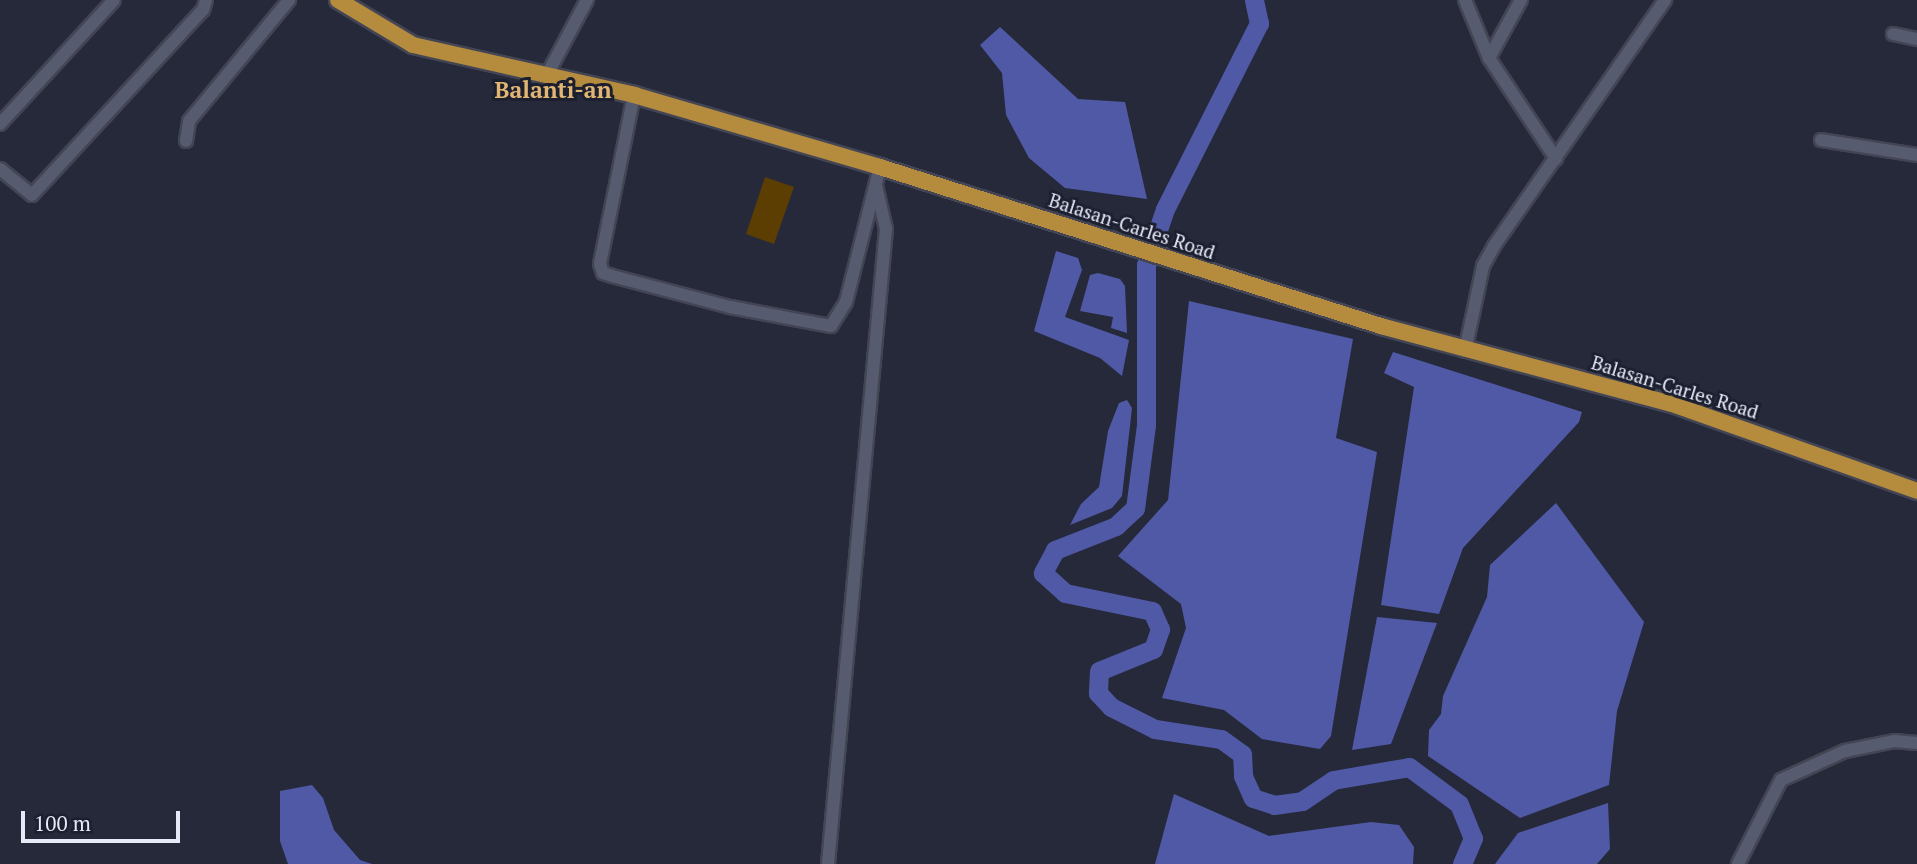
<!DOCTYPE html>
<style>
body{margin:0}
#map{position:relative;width:1917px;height:864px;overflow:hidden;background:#26293a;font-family:"PT Serif",serif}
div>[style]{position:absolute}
.green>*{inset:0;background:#5c3e03}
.water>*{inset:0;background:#5059a6}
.river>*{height:19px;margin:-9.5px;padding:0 9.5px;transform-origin:9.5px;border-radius:9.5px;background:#5059a6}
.roads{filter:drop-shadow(2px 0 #434554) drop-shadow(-2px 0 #434554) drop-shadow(0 2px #434554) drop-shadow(0 -2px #434554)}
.minor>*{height:12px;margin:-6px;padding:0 6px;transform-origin:6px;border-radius:6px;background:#575b6f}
.major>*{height:16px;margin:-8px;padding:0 8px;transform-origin:8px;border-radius:8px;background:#b58b3e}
span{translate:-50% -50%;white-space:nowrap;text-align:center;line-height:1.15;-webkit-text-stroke:6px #1c1f30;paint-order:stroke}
.street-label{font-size:19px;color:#e7eaf6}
.quarter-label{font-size:23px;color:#e2b672;font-weight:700}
.scale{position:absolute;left:21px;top:811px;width:159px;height:32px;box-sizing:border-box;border:4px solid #e7eaf6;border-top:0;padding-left:9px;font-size:21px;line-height:24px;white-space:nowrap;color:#e7eaf6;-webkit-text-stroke:5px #1c1f30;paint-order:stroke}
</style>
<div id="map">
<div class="green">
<i style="clip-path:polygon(765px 177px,794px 187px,774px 244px,746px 234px)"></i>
</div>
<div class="water">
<i style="clip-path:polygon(1000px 27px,1078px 99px,1125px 102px,1147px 199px,1065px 188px,1029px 158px,1006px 115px,1002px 73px,980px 45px)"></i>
<i style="clip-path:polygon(1056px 251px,1078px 258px,1082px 270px,1065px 317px,1129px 340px,1122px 376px,1100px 358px,1034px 331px)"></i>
<i style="clip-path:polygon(1098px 273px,1120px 279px,1125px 286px,1127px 333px,1111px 328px,1113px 317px,1080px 311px,1090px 275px)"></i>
<i style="clip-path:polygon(1189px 301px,1353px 339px,1336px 438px,1377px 452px,1331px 736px,1320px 749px,1262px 739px,1224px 710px,1162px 698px,1186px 628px,1181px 604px,1118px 556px,1168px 500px)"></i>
<i style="clip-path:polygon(1393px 352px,1582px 412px,1579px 422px,1463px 548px,1439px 614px,1381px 605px,1414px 387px,1384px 373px)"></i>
<i style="clip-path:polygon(1127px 400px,1132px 408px,1122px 496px,1112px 508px,1070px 525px,1081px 504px,1099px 487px,1108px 431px,1119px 403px)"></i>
<i style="clip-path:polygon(1556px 503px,1644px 622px,1617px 711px,1609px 785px,1520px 818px,1428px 756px,1429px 730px,1441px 714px,1443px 696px,1487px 597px,1490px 565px)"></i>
<i style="clip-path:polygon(1377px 617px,1437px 623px,1391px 744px,1352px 750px)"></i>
<i style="clip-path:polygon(312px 785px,323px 798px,334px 830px,360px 860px,372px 864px,288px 864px,280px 841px,280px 791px)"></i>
<i style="clip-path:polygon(1174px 794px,1269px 836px,1371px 822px,1399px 825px,1414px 847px,1413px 864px,1155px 864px)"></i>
<i style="clip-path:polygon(1608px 803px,1610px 849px,1597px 864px,1495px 864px,1518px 833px)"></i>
</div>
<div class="river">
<i style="left:1254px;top:0;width:24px;rotate:78deg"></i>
<i style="left:1259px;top:23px;width:208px;rotate:116.8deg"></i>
<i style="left:1165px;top:209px;width:59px;rotate:108.7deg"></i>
<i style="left:1146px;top:265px;width:160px;rotate:90deg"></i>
<i style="left:1146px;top:425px;width:84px;rotate:97.5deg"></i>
<i style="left:1135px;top:508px;width:26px;rotate:137deg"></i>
<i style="left:1116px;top:526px;width:66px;rotate:158.5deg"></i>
<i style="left:1055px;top:550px;width:26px;rotate:118deg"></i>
<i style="left:1043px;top:573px;width:30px;rotate:42deg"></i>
<i style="left:1065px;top:593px;width:89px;rotate:11.7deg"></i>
<i style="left:1152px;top:611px;width:20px;rotate:66deg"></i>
<i style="left:1160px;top:629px;width:21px;rotate:109deg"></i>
<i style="left:1153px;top:649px;width:58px;rotate:157.8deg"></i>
<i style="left:1099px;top:671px;width:22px;rotate:93deg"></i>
<i style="left:1098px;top:693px;width:19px;rotate:47deg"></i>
<i style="left:1111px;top:707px;width:49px;rotate:26.6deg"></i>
<i style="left:1155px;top:729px;width:67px;rotate:8.6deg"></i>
<i style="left:1221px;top:739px;width:26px;rotate:36deg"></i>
<i style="left:1242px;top:754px;width:22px;rotate:87deg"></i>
<i style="left:1243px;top:776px;width:24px;rotate:66deg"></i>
<i style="left:1253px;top:798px;width:22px;rotate:18deg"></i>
<i style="left:1274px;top:805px;width:28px;rotate:-8deg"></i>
<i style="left:1302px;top:801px;width:37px;rotate:-34deg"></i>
<i style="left:1333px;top:780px;width:77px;rotate:-9.7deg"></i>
<i style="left:1409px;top:767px;width:62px;rotate:36.5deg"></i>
<i style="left:1459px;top:804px;width:37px;rotate:68deg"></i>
<i style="left:1473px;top:838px;width:28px;rotate:113deg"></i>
</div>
<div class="roads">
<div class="minor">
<i style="left:1465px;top:0;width:63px;rotate:67.5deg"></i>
<i style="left:1489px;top:58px;width:121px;rotate:56.4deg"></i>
<i style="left:1893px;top:34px;width:25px;rotate:12deg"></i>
<i style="left:1489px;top:58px;width:66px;rotate:-61.1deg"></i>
<i style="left:548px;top:73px;width:83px;rotate:-61.9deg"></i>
<i style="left:634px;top:95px;width:172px;rotate:101.4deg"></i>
<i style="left:600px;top:264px;width:9px;rotate:72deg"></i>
<i style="left:603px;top:273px;width:9px;rotate:18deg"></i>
<i style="left:612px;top:276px;width:122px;rotate:14.7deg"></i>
<i style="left:730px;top:307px;width:103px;rotate:10.7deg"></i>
<i style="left:831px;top:326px;width:28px;rotate:-58deg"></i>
<i style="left:846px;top:302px;width:139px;rotate:-75.9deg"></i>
<i style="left:0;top:124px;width:168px;rotate:-47.4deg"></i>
<i style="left:1821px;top:140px;width:97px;rotate:8.9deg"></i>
<i style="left:186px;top:141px;width:20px;rotate:-81deg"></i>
<i style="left:189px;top:121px;width:157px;rotate:-50.4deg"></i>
<i style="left:0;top:169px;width:41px;rotate:39.1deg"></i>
<i style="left:32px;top:195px;width:252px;rotate:-47.3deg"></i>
<i style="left:203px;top:10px;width:10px;rotate:-73deg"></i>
<i style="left:1465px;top:351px;width:87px;rotate:-78deg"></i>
<i style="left:1483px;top:266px;width:23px;rotate:-61deg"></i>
<i style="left:1494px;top:246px;width:300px;rotate:-55.2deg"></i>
<i style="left:828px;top:864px;width:638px;rotate:-84.78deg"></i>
<i style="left:886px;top:229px;width:44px;rotate:-103.1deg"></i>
<i style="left:1738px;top:864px;width:94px;rotate:-62.9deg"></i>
<i style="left:1781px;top:780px;width:70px;rotate:-24.4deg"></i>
<i style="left:1845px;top:751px;width:50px;rotate:-11.5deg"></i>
<i style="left:1894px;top:741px;width:23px;rotate:5deg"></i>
</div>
<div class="major">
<i style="left:338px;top:0;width:87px;rotate:31deg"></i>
<i style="left:413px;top:45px;width:227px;rotate:12.7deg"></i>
<i style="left:634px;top:95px;width:256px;rotate:16.3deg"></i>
<i style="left:880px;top:167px;width:526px;rotate:17.61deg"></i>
<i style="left:1381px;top:326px;width:298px;rotate:15deg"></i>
<i style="left:1669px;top:403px;width:263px;rotate:19.5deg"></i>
</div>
</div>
<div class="street-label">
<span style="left:1132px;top:226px;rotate:18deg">Balasan-Carles Road</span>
<span style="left:1675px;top:387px;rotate:17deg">Balasan-Carles Road</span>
</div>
<div class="quarter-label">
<span style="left:553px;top:90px">Balanti-an</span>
</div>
<div class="scale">100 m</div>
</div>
